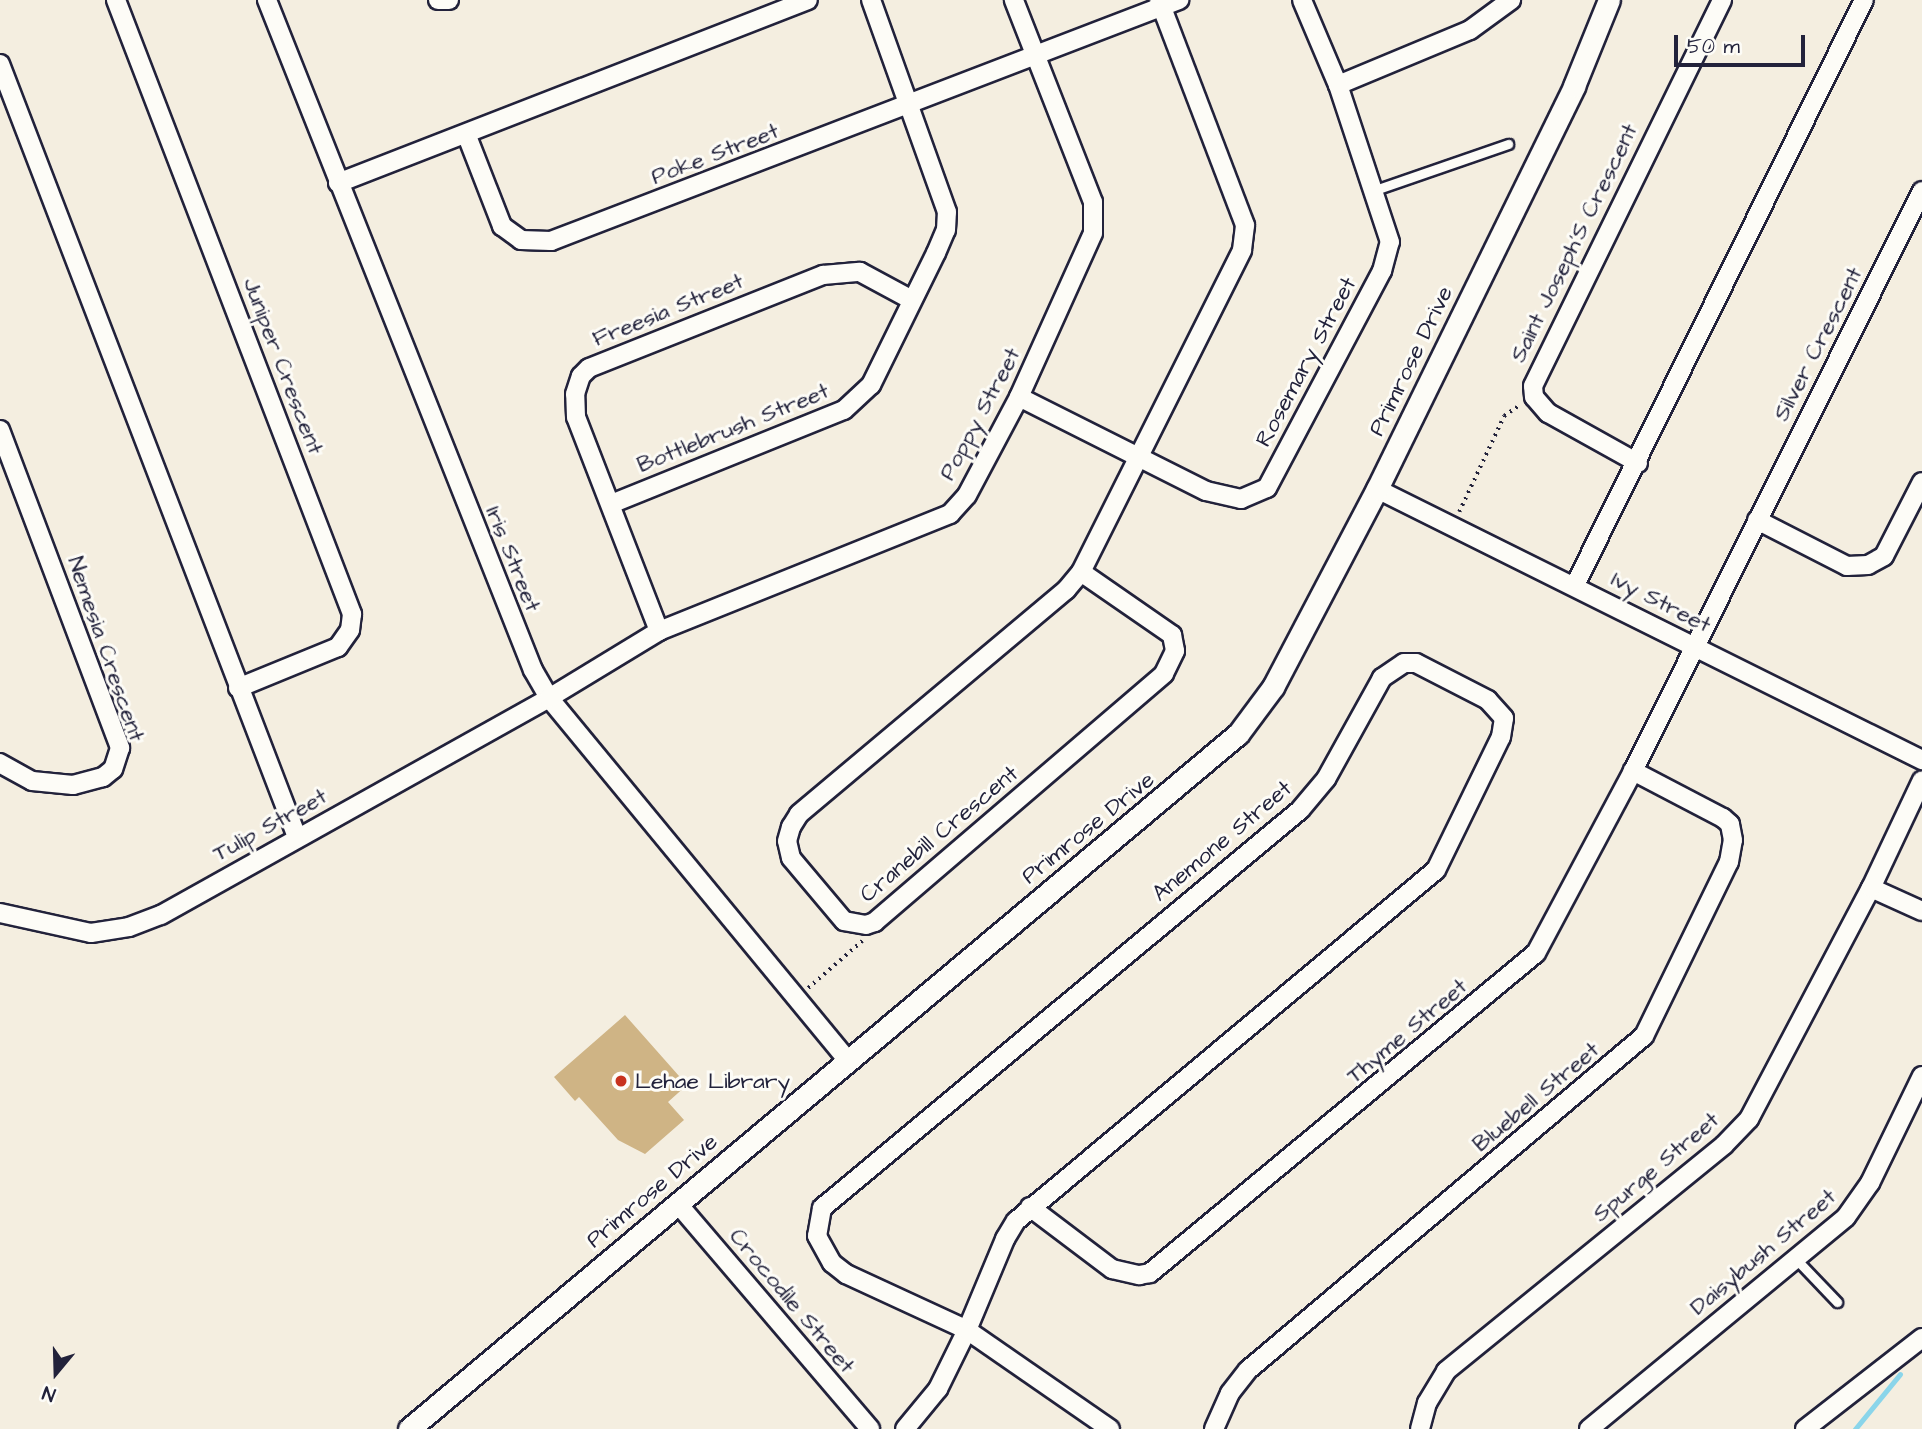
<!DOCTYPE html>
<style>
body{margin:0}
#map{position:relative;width:1922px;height:1429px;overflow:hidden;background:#f4eee0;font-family:"Architects Daughter",sans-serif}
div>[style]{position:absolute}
.stream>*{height:5px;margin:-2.5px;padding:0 2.5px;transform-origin:2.5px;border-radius:2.5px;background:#8ad5ea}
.building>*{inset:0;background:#cfb485}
.path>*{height:3.5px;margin-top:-1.75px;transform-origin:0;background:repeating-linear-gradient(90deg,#22223b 0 2px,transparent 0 7px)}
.roads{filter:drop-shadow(2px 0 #22223b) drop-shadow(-2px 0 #22223b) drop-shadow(0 2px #22223b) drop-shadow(0 -2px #22223b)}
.service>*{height:9px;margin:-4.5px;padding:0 4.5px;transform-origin:4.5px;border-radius:4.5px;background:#fdfcf7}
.minor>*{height:18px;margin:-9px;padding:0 9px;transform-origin:9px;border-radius:9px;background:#fdfcf7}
.tertiary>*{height:21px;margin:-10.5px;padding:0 10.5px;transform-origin:10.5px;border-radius:10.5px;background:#fdfcf7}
.dots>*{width:19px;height:19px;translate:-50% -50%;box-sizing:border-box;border:4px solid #fdfcf7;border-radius:50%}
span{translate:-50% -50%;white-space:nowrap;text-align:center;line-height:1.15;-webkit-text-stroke:6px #fdfcf7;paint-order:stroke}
.street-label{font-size:23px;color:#22223b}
.poi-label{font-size:23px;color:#22223b}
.left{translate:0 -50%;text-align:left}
.north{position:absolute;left:21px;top:1338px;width:70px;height:70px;-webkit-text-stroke:5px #fdfcf7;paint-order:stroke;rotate:199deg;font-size:19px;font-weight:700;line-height:28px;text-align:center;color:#22223b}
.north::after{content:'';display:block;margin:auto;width:24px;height:32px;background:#22223b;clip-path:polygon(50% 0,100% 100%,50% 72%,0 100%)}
.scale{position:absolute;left:1674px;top:35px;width:131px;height:32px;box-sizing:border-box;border:4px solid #22223b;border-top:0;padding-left:9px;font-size:21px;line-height:24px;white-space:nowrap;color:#22223b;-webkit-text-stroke:5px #fdfcf7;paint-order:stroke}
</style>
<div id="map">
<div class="stream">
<i style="left:1855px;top:1429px;width:71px;rotate:-50.7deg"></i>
</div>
<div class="building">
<i style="clip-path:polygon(625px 1015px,687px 1085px,668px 1102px,684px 1120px,645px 1154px,618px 1140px,579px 1097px,575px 1101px,554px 1077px)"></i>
</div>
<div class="path">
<i style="left:1459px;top:512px;width:106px;rotate:-64.9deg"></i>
<i style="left:1504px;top:416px;width:19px;rotate:-35deg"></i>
<i style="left:808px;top:988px;width:72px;rotate:-41deg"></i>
</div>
<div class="roads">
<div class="service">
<i style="left:1375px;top:190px;width:141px;rotate:-19.1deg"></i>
<i style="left:1795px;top:1258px;width:61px;rotate:46.3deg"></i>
</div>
<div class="minor">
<i style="left:116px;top:0;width:658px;rotate:68.97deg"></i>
<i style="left:352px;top:614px;width:16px;rotate:97deg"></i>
<i style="left:350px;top:630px;width:21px;rotate:125deg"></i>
<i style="left:338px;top:647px;width:108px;rotate:157.7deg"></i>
<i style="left:267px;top:0;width:721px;rotate:68.35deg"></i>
<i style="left:533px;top:670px;width:32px;rotate:60deg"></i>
<i style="left:549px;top:698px;width:468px;rotate:50.5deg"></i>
<i style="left:438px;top:0;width:11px"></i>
<i style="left:0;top:64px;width:828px;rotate:68.98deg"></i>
<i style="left:1338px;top:85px;width:143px;rotate:-22.6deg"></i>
<i style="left:1470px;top:30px;width:51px;rotate:-36.2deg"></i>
<i style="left:467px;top:136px;width:97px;rotate:68.7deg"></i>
<i style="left:502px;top:226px;width:24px;rotate:36deg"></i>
<i style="left:521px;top:240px;width:30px;rotate:2deg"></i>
<i style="left:551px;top:241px;width:673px;rotate:-20.99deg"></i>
<i style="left:338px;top:183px;width:504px;rotate:-21.27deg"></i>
<i style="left:1019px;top:397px;width:209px;rotate:26.7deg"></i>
<i style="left:1206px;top:491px;width:36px;rotate:13deg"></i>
<i style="left:1241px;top:499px;width:28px;rotate:-23deg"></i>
<i style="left:1267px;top:488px;width:246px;rotate:-62.1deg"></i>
<i style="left:1382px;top:271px;width:30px;rotate:-75deg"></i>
<i style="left:1390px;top:242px;width:165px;rotate:-108.3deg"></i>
<i style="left:1338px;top:85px;width:92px;rotate:-113deg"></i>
<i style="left:0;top:430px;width:340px;rotate:69.3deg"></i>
<i style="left:120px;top:748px;width:22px;rotate:108deg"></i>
<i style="left:113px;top:769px;width:13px;rotate:141deg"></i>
<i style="left:103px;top:777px;width:31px;rotate:165deg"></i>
<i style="left:73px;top:785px;width:41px;rotate:-174.4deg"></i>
<i style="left:32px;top:781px;width:37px;rotate:-151deg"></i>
<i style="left:1638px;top:463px;width:103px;rotate:-150.9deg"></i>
<i style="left:1548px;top:413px;width:21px;rotate:-131deg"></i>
<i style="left:1534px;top:397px;width:11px;rotate:-95deg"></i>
<i style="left:1533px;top:386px;width:430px;rotate:-63.9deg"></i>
<i style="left:1377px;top:489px;width:609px;rotate:26.44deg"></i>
<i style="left:611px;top:504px;width:251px;rotate:-22deg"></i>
<i style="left:844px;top:410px;width:37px;rotate:-43deg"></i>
<i style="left:871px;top:385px;width:147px;rotate:-63.8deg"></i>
<i style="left:936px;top:253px;width:25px;rotate:-67deg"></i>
<i style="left:946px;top:230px;width:18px;rotate:-87deg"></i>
<i style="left:947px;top:212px;width:225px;rotate:-109.7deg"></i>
<i style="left:1757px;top:520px;width:101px;rotate:27.1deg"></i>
<i style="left:1847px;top:566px;width:21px;rotate:-3deg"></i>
<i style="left:1868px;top:565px;width:18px;rotate:-29deg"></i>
<i style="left:1884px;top:556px;width:83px;rotate:-62.8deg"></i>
<i style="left:1081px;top:572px;width:111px;rotate:34.7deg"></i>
<i style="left:1172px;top:635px;width:16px;rotate:79deg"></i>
<i style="left:1175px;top:651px;width:25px;rotate:116deg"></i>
<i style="left:1164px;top:674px;width:381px;rotate:139.4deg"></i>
<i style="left:875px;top:922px;width:9px;rotate:162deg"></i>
<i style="left:866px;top:925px;width:22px;rotate:-170deg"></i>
<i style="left:844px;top:921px;width:82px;rotate:-130.1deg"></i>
<i style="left:791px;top:858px;width:17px;rotate:-103deg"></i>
<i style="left:787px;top:841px;width:15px;rotate:-74deg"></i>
<i style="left:791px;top:827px;width:15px;rotate:-58deg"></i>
<i style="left:799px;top:814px;width:349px;rotate:-40deg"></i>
<i style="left:1066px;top:590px;width:23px;rotate:-50deg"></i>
<i style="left:1081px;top:572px;width:360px;rotate:-63.4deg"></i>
<i style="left:1242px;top:250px;width:25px;rotate:-83deg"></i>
<i style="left:1245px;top:225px;width:241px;rotate:-110.9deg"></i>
<i style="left:1575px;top:585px;width:652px;rotate:-63.71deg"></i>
<i style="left:659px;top:631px;width:230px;rotate:-111.2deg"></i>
<i style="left:576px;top:417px;width:23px;rotate:-92deg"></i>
<i style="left:575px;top:394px;width:19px;rotate:-72deg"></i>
<i style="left:581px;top:376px;width:11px;rotate:-45deg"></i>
<i style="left:589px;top:368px;width:252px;rotate:-21.7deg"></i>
<i style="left:823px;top:275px;width:37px;rotate:-5deg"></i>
<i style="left:860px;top:272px;width:59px;rotate:28.3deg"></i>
<i style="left:1871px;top:888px;width:56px;rotate:24.3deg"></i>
<i style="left:0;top:913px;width:93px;rotate:12.4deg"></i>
<i style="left:91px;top:933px;width:38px;rotate:-9deg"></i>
<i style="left:129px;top:927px;width:34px;rotate:-21deg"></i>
<i style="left:161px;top:915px;width:445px;rotate:-29.2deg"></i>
<i style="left:549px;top:698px;width:129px;rotate:-31.3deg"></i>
<i style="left:659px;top:631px;width:314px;rotate:-21.9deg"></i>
<i style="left:950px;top:514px;width:25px;rotate:-48deg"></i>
<i style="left:967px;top:495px;width:111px;rotate:-62deg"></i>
<i style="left:1019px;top:397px;width:180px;rotate:-65.7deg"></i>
<i style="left:1093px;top:233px;width:31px;rotate:-90deg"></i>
<i style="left:1093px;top:202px;width:217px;rotate:-111.4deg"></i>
<i style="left:678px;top:1204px;width:296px;rotate:49.5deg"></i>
<i style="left:1030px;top:1207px;width:103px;rotate:37.1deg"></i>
<i style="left:1112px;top:1269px;width:28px;rotate:13deg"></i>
<i style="left:1139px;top:1275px;width:11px;rotate:-10deg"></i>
<i style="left:1150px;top:1273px;width:501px;rotate:-39.66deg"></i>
<i style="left:1536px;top:953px;width:206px;rotate:-61.9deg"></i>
<i style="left:1633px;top:771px;width:648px;rotate:-63.51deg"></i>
<i style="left:905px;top:1429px;width:52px;rotate:-50.5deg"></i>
<i style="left:938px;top:1389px;width:66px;rotate:-63.8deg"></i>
<i style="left:967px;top:1330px;width:99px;rotate:-67.3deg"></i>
<i style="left:1005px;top:1239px;width:21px;rotate:-59deg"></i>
<i style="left:1016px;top:1221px;width:547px;rotate:-39.89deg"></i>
<i style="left:1436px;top:870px;width:148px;rotate:-64deg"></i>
<i style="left:1501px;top:737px;width:19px;rotate:-81deg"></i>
<i style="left:1504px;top:718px;width:24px;rotate:-132deg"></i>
<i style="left:1488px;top:700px;width:81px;rotate:-152.8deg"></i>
<i style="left:1416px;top:663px;width:12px;rotate:180deg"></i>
<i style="left:1404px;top:663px;width:27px;rotate:146deg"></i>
<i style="left:1382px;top:678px;width:115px;rotate:119deg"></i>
<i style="left:1326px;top:779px;width:40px;rotate:130deg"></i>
<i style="left:1300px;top:810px;width:622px;rotate:140.22deg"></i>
<i style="left:822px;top:1208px;width:28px;rotate:100deg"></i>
<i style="left:817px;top:1236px;width:31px;rotate:61deg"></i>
<i style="left:832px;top:1263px;width:18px;rotate:38deg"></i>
<i style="left:846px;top:1274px;width:133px;rotate:24.8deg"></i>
<i style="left:967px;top:1330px;width:174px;rotate:34.7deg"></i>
<i style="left:1214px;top:1429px;width:39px;rotate:-66deg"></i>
<i style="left:1230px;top:1393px;width:29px;rotate:-52deg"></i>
<i style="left:1248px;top:1370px;width:518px;rotate:-40.15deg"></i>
<i style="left:1644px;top:1036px;width:194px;rotate:-64deg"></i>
<i style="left:1729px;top:862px;width:22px;rotate:-80deg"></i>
<i style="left:1733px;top:840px;width:16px;rotate:-101deg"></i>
<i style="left:1730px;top:824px;width:9px;rotate:-139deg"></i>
<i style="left:1723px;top:818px;width:102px;rotate:-152.4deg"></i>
<i style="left:1420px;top:1429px;width:27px;rotate:-75deg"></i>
<i style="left:1427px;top:1403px;width:37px;rotate:-59deg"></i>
<i style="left:1446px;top:1371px;width:358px;rotate:-39.1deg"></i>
<i style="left:1724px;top:1145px;width:36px;rotate:-46deg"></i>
<i style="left:1749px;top:1119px;width:261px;rotate:-62.2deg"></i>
<i style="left:1871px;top:888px;width:119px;rotate:-64.7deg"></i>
<i style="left:1589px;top:1429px;width:333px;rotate:-39.5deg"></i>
<i style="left:1846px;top:1217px;width:42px;rotate:-54.8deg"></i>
<i style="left:1870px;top:1183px;width:119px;rotate:-64.1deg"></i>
<i style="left:1805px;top:1429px;width:148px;rotate:-37.9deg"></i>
</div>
<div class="tertiary">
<i style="left:409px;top:1429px;width:1082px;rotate:-39.98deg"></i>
<i style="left:1238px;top:734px;width:59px;rotate:-53.3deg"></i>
<i style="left:1273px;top:687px;width:224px;rotate:-62.3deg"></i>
<i style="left:1377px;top:489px;width:449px;rotate:-63.9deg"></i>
<i style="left:1574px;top:86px;width:93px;rotate:-67.9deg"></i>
</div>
</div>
<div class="dots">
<i style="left:621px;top:1081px;background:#c8321e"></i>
</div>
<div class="street-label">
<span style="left:715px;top:154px;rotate:-21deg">Poke Street</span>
<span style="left:1574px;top:243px;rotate:-64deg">Saint Joseph'S Crescent</span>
<span style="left:668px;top:310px;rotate:-22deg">Freesia Street</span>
<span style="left:1818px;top:344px;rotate:-63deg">Silver Crescent</span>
<span style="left:1411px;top:361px;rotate:-64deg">Primrose Drive</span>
<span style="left:1306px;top:362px;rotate:-62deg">Rosemary Street</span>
<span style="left:283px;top:366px;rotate:69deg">Juniper Crescent</span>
<span style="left:980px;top:414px;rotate:-62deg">Poppy Street</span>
<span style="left:733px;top:428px;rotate:-22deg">Bottlebrush Street</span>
<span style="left:513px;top:559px;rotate:68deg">Iris Street</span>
<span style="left:1661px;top:602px;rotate:27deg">Ivy Street</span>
<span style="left:106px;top:649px;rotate:71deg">Nemesia Crescent</span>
<span style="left:270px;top:825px;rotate:-29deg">Tulip Street</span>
<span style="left:1088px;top:828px;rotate:-39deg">Primrose Drive</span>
<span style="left:939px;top:834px;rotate:-40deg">Cranebill Crescent</span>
<span style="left:1222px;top:841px;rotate:-40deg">Anemone Street</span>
<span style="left:1407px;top:1031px;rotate:-40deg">Thyme Street</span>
<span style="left:1536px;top:1097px;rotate:-40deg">Bluebell Street</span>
<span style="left:1656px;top:1167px;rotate:-40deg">Spurge Street</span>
<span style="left:652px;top:1191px;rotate:-40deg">Primrose Drive</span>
<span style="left:1763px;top:1252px;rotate:-40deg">Daisybush Street</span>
<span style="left:792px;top:1301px;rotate:50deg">Crocodile Street</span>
</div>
<div class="poi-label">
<span class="left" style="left:635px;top:1081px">Lehae Library</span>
</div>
<div class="north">N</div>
<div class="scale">50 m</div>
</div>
